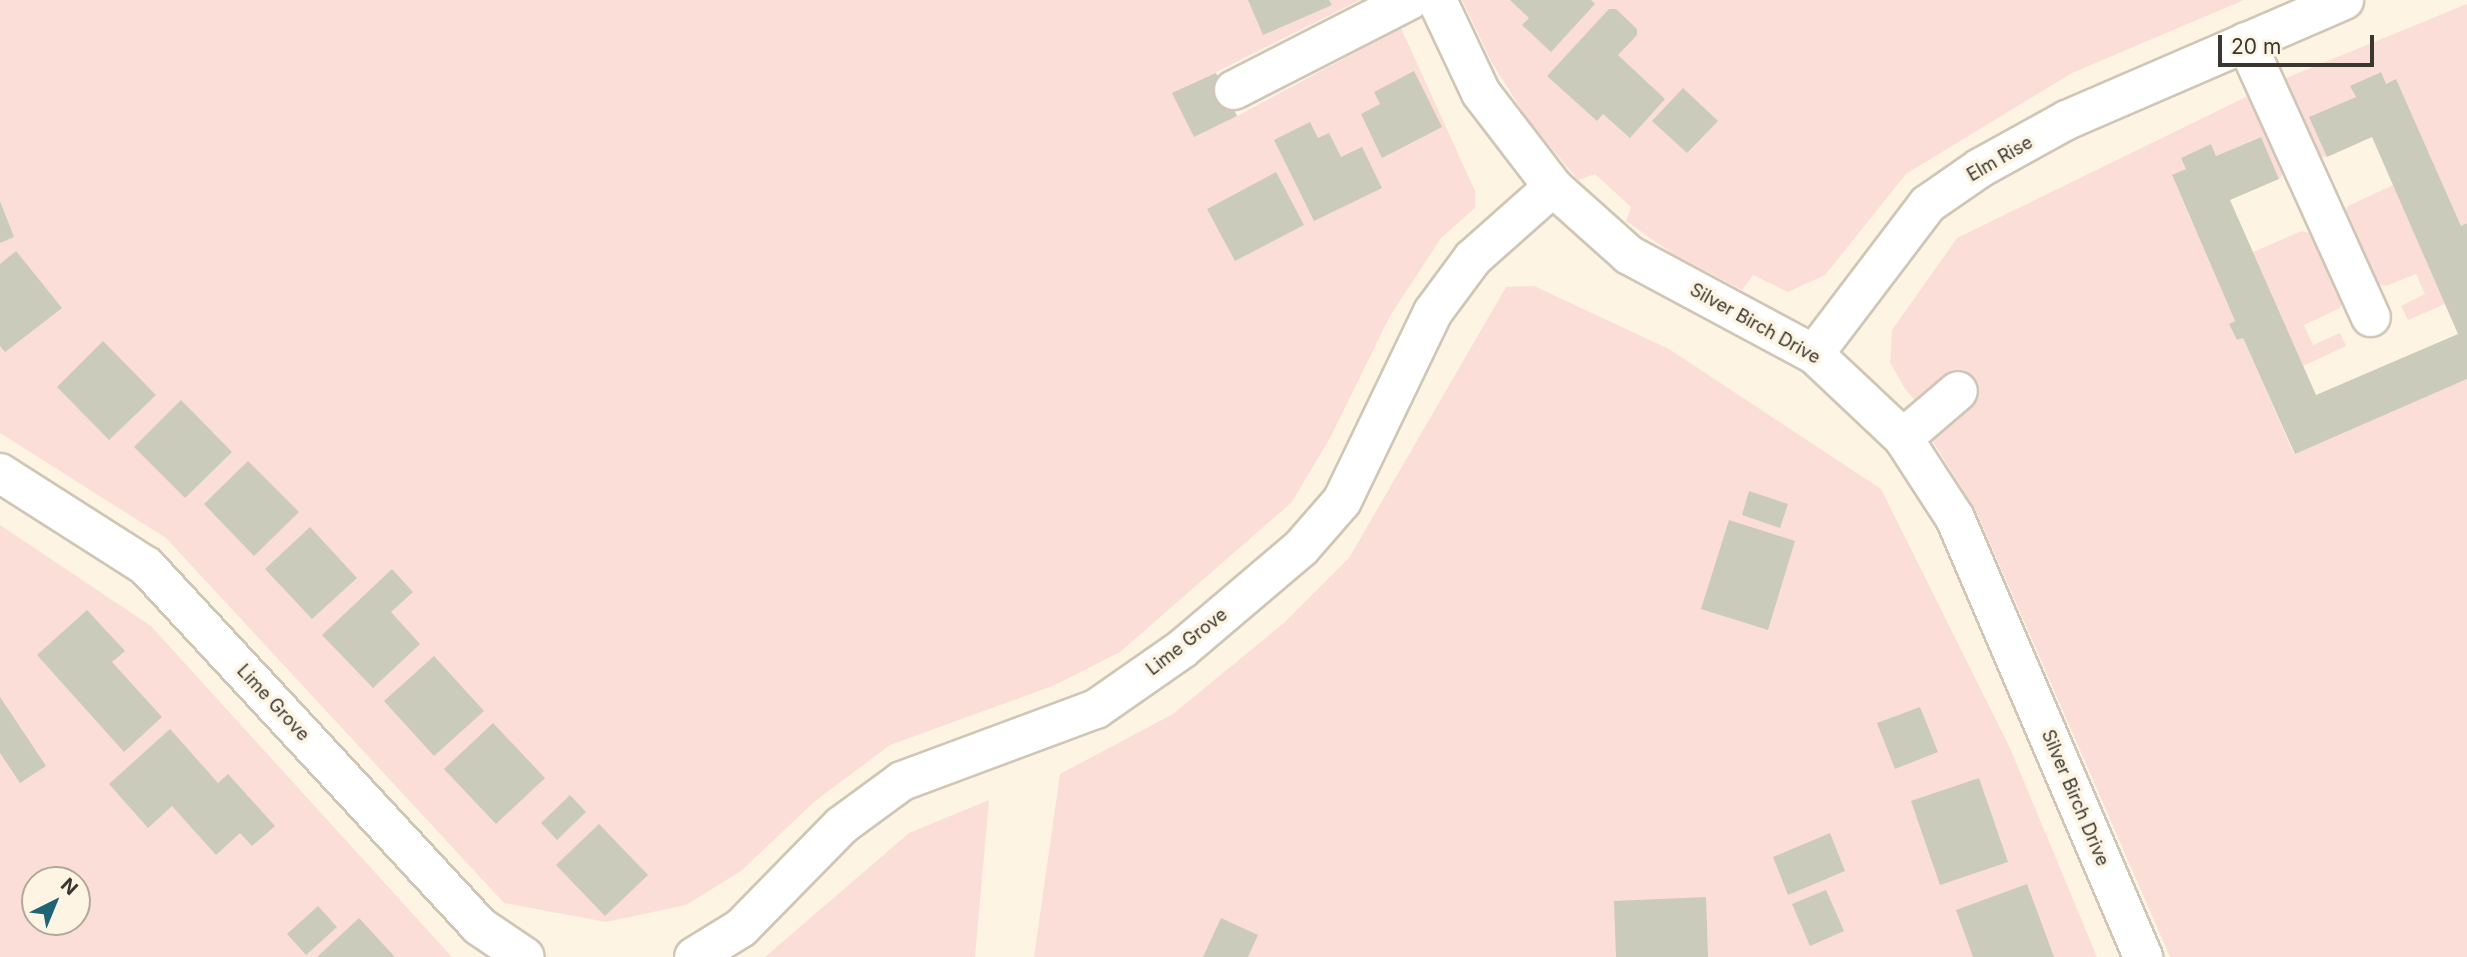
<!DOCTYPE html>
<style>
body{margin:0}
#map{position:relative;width:2467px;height:957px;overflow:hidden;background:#fdf4e3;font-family:Inter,sans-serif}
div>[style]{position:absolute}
.green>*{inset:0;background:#fcded9}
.building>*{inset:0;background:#cacbba}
.roads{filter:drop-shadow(2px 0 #cfc6b6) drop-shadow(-2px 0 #cfc6b6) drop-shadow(0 2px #cfc6b6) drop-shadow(0 -2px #cfc6b6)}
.minor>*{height:38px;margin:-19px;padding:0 19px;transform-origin:19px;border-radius:19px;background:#fff}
span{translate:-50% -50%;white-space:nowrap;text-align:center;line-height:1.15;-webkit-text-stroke:7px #fdf4e3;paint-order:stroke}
.street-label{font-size:18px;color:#3a3730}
.north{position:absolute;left:21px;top:866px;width:70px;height:70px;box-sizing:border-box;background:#fdf4e3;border:2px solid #afa89b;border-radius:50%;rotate:43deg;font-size:19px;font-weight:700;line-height:28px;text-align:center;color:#3a3730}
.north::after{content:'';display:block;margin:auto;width:24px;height:32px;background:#1f6475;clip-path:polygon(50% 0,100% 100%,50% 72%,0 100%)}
.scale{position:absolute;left:2218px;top:35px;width:156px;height:32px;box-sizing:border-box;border:4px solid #3a3730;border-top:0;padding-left:9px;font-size:21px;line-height:24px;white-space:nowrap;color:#3a3730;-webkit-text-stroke:5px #fdf4e3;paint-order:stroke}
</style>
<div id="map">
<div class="green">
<i style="clip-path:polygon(0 0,1360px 0,1216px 72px,1237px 116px,1401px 28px,1475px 191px,1475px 208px,1441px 238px,1390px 316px,1331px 436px,1292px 502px,1120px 652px,1055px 685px,890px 745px,815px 801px,741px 871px,686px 905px,606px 922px,504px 903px,166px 538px,0 433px)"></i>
<i style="clip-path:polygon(1462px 0,2244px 0,2072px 73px,1906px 174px,1825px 275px,1788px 292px,1753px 275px,1742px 290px,1673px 254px,1626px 221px,1631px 207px,1595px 174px,1578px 180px,1528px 120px,1492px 63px)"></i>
<i style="clip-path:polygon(2467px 4px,2467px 223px,2461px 226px,2396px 80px,2386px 84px,2380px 72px,2351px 86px,2356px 97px,2310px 117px,2327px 157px,2313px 156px,2281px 80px)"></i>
<i style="clip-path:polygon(2254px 93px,2287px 170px,2279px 179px,2260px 137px,2216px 156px,2211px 144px,2181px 158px,2186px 169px,2172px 176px,2235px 321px,2230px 324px,2237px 340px,2243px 338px,2294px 454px,2467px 379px,2467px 957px,2170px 957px,1976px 511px,1930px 437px,1936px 424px,1905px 389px,1890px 362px,1892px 330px,1957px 238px)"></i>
<i style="clip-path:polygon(2393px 185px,2445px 304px,2408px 320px,2401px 306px,2425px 294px,2416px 274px,2386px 286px,2370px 282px,2341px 219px,2348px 206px)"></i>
<i style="clip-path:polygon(2302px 231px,2316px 235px,2344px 296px,2340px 308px,2304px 325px,2313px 345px,2340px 333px,2346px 346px,2303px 366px,2253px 252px)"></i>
<i style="clip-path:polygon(1534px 286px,1669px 349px,1881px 489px,2010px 748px,2097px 957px,1034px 957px,1060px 774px,1173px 714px,1285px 622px,1349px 558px,1506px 287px)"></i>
<i style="clip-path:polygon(evenodd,0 525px,151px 626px,452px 957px,0 957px,0 525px,35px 880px,77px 880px,77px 922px,35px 922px,35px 880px)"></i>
<i style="clip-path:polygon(989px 800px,975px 957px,765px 957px,909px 833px)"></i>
</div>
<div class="building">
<i style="clip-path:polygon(1248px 0,1329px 0,1332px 5px,1263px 35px)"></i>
<i style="clip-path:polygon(1510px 0,1591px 0,1595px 4px,1551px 52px,1522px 25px,1529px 18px)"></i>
<i style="clip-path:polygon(1609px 9px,1616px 9px,1637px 29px,1637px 35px,1618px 55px,1665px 99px,1630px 138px,1603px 114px,1597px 121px,1547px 76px)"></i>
<i style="clip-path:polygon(1414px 71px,1442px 127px,1382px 158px,1361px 114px,1380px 104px,1374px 92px)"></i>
<i style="clip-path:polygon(2381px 72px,2386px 84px,2396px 79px,2461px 226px,2467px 223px,2467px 379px,2295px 454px,2243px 338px,2237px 340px,2229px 324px,2235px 321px,2172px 175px,2186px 169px,2181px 158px,2211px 144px,2216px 156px,2261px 137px,2279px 179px,2230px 200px,2316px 395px,2458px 334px,2372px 137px,2327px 157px,2309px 117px,2356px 97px,2350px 86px)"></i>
<i style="clip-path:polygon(1216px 73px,1237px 116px,1194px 137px,1172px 93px)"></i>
<i style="clip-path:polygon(1683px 88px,1718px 121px,1687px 153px,1652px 121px)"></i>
<i style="clip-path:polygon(1310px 122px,1318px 138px,1329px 133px,1341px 157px,1362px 147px,1382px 188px,1314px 221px,1274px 140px)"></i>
<i style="clip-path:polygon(1276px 172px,1304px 225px,1235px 261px,1207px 209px)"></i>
<i style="clip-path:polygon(0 201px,14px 237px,0 243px)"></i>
<i style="clip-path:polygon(16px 251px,62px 308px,5px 352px,0 346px,0 264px)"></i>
<i style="clip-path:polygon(103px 341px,156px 395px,109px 440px,57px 387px)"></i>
<i style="clip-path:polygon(181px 400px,232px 452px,185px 498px,134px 447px)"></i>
<i style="clip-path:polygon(248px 461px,299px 512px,254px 556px,204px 504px)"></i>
<i style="clip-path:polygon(1749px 491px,1788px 504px,1780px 528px,1742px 515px)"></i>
<i style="clip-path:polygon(1729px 520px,1795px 541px,1768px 630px,1701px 609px)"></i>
<i style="clip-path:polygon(310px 527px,357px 578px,312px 619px,265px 569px)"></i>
<i style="clip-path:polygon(392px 569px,413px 592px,391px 612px,420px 644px,373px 688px,322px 635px)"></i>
<i style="clip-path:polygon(87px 610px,125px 651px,112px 662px,162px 717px,124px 752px,37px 655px)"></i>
<i style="clip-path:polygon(434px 656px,484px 711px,434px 756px,384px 701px)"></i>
<i style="clip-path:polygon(0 697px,46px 766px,20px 783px,0 753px)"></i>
<i style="clip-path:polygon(1920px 707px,1938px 752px,1895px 769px,1877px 723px)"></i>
<i style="clip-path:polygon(493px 723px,545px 778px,496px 824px,444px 769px)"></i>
<i style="clip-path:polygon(170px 729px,218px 783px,228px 774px,275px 826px,252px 846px,240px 833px,216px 855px,172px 806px,148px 828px,109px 784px)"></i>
<i style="clip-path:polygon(1979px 778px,2008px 862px,1940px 885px,1911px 801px)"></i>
<i style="clip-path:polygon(570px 795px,586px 812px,557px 840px,541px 823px)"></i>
<i style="clip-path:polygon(599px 824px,648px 875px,605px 916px,556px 865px)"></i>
<i style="clip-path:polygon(1830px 833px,1845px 871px,1788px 895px,1773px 857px)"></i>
<i style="clip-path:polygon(2027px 884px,2054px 957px,1973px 957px,1956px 910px)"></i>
<i style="clip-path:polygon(1826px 890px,1844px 931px,1810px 946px,1792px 904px)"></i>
<i style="clip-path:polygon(1706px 897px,1708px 957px,1616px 957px,1614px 901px)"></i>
<i style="clip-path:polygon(318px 906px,337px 927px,306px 955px,287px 934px)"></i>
<i style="clip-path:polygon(359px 918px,395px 957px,317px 957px)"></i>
<i style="clip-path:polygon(1221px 918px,1258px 935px,1248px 957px,1203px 957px)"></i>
</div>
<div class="roads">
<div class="minor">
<i style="left:1437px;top:0;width:103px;rotate:64.7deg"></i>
<i style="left:1481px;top:93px;width:118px;rotate:52.5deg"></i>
<i style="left:1553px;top:187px;width:102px;rotate:41.8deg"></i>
<i style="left:1629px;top:255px;width:210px;rotate:28.2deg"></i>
<i style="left:1814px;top:354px;width:122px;rotate:43.3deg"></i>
<i style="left:1903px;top:438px;width:95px;rotate:57deg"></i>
<i style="left:1955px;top:518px;width:478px;rotate:66.8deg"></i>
<i style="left:2246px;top:42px;width:302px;rotate:65.6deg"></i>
<i style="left:1234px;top:90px;width:198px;rotate:-27.1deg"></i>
<i style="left:1814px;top:354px;width:188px;rotate:-52.8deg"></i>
<i style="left:1928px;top:204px;width:63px;rotate:-34.7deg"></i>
<i style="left:1980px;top:168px;width:99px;rotate:-28.9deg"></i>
<i style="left:2067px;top:120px;width:302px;rotate:-23.4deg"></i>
<i style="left:1903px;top:438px;width:72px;rotate:-40.5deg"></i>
<i style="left:0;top:473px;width:173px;rotate:32.5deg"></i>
<i style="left:146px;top:566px;width:490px;rotate:47.2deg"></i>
<i style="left:479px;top:926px;width:55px;rotate:34deg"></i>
<i style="left:694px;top:957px;width:55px;rotate:-31.7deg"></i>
<i style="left:741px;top:928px;width:144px;rotate:-45.6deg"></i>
<i style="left:842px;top:825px;width:74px;rotate:-36.3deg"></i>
<i style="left:902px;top:781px;width:207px;rotate:-20.4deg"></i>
<i style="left:1096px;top:709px;width:105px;rotate:-34.9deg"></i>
<i style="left:1182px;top:649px;width:156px;rotate:-40.3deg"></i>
<i style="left:1301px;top:548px;width:62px;rotate:-48.9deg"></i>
<i style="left:1342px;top:501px;width:210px;rotate:-64.3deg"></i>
<i style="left:1433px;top:312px;width:67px;rotate:-53.5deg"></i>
<i style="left:1473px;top:258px;width:107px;rotate:-41.6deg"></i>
</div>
</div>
<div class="street-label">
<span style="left:2000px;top:159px;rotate:-30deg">Elm Rise</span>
<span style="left:1755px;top:324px;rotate:29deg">Silver Birch Drive</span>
<span style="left:1187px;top:642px;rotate:-38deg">Lime Grove</span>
<span style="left:273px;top:703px;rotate:47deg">Lime Grove</span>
<span style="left:2075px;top:798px;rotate:67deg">Silver Birch Drive</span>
</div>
<div class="north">N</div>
<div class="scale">20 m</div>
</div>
